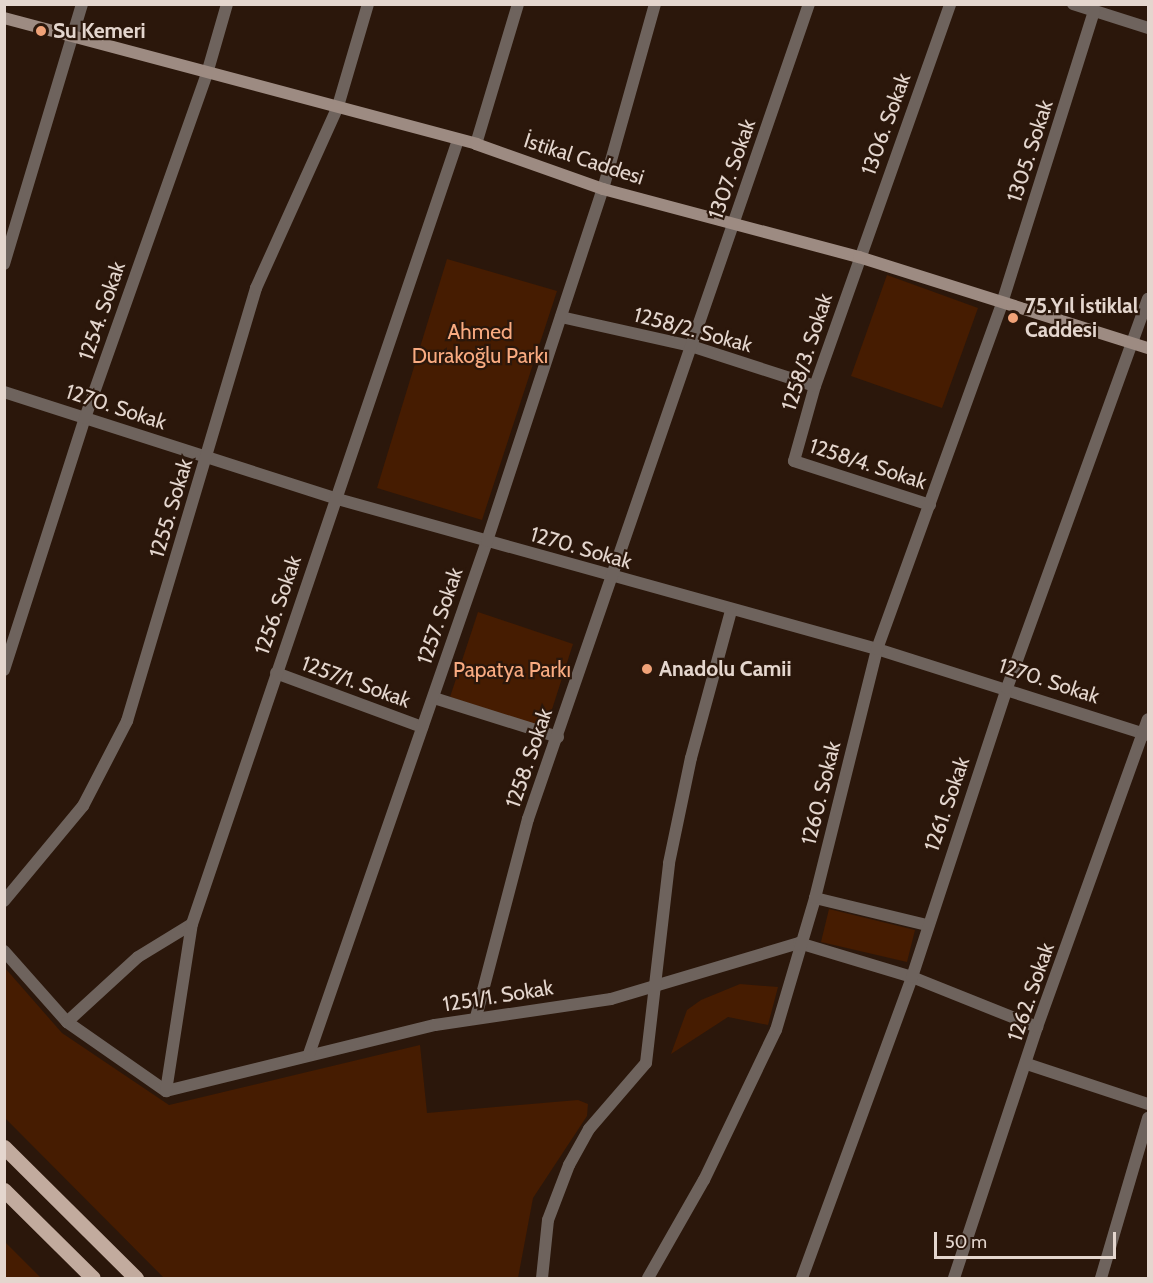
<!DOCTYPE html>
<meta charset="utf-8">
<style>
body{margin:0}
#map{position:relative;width:1153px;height:1283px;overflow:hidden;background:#2b170b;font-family:Cabin,sans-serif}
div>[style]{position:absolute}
.green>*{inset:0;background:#461c01}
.street>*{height:12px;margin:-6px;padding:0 6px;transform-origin:6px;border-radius:6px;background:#6e635d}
.secondary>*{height:12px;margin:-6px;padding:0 6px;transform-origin:6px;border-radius:6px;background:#9d8b82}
.primary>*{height:15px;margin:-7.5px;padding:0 7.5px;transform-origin:7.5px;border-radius:7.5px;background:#c2ab9e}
.dots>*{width:16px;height:16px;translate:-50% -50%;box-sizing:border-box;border:3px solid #2b170b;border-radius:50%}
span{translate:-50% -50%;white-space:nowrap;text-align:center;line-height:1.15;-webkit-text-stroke:4.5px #2b170b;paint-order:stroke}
.poi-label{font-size:21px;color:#e4d6ce;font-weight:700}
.left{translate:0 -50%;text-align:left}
.street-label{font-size:21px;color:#e4d6ce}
.park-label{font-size:21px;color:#f9ab81}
.frame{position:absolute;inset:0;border:6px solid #e4d6ce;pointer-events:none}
.scale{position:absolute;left:934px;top:1232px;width:182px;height:27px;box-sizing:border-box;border:3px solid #e4d6ce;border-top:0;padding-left:8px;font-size:18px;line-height:21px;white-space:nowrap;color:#e4d6ce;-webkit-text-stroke:4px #2b170b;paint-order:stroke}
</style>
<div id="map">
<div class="green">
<i style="clip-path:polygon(447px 259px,557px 291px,482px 520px,377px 488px)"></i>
<i style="clip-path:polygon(887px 275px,978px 308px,942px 408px,851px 376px)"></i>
<i style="clip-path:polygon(478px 612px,573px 644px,546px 728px,450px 697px)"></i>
<i style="clip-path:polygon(829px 909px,915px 930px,907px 962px,821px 942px)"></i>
<i style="clip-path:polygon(5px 968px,62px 1033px,169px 1105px,420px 1045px,427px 1113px,578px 1100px,588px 1104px,587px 1116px,533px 1198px,518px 1278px,164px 1278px,5px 1118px)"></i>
<i style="clip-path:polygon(740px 984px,778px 987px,768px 1025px,728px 1017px,671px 1054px,687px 1010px,701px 1000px)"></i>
<i style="clip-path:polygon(4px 1242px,5px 1242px,41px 1278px,5px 1278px)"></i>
</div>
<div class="street">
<i style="left:1073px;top:4px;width:79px;rotate:17.7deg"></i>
<i style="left:476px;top:144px;width:146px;rotate:-73.3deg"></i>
<i style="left:4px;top:264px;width:271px;rotate:-73.3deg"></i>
<i style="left:561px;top:317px;width:133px;rotate:12.6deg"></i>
<i style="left:691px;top:346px;width:130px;rotate:17.9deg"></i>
<i style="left:4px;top:392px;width:347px;rotate:17.8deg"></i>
<i style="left:334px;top:498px;width:564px;rotate:15.54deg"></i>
<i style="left:877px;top:649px;width:284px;rotate:17.6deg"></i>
<i style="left:930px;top:505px;width:143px;rotate:-162.1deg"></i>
<i style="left:794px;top:461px;width:78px;rotate:-74.4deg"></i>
<i style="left:815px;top:386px;width:405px;rotate:-70.5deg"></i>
<i style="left:4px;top:670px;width:265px;rotate:-72.2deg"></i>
<i style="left:85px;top:418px;width:369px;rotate:-70.5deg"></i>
<i style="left:208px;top:70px;width:69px;rotate:-73.9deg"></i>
<i style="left:276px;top:673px;width:156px;rotate:20.3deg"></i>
<i style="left:434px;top:698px;width:130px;rotate:17.5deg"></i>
<i style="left:815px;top:898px;width:115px;rotate:13.6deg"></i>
<i style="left:4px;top:901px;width:124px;rotate:-50.3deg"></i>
<i style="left:83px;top:806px;width:96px;rotate:-62.6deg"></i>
<i style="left:127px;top:721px;width:452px;rotate:-73.4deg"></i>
<i style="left:256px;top:288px;width:200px;rotate:-65.7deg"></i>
<i style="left:338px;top:106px;width:106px;rotate:-73.6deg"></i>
<i style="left:4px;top:951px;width:95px;rotate:48.4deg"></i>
<i style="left:67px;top:1022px;width:121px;rotate:34.9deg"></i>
<i style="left:166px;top:1091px;width:277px;rotate:-13.8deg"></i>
<i style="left:435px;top:1025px;width:178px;rotate:-8.4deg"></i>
<i style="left:611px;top:999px;width:196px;rotate:-16.6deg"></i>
<i style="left:799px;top:943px;width:118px;rotate:16.7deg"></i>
<i style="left:912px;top:977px;width:135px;rotate:21.8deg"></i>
<i style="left:476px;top:1017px;width:205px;rotate:-75.3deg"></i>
<i style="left:528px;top:819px;width:862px;rotate:-70.98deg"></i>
<i style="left:67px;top:1022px;width:96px;rotate:-42.5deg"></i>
<i style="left:138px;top:957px;width:63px;rotate:-31.4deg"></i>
<i style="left:309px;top:1054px;width:543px;rotate:-70.86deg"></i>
<i style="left:487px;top:541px;width:371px;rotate:-71.8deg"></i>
<i style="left:603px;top:189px;width:192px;rotate:-74.3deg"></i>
<i style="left:1027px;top:1064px;width:127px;rotate:18.3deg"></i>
<i style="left:166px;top:1091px;width:169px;rotate:-81.2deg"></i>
<i style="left:192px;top:924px;width:828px;rotate:-71.26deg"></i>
<i style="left:542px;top:1278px;width:58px;rotate:-84.1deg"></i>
<i style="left:548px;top:1220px;width:59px;rotate:-69.1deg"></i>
<i style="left:569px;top:1165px;width:41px;rotate:-60.9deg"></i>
<i style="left:589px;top:1129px;width:87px;rotate:-49.2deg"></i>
<i style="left:646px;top:1063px;width:201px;rotate:-83.4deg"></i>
<i style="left:669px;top:863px;width:107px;rotate:-78.2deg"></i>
<i style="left:691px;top:758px;width:152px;rotate:-74.8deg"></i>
<i style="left:648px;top:1278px;width:113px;rotate:-60.3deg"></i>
<i style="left:704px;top:1180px;width:166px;rotate:-64.4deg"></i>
<i style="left:776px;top:1030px;width:138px;rotate:-73.5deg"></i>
<i style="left:815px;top:898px;width:257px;rotate:-76deg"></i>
<i style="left:877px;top:649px;width:368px;rotate:-70.1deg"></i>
<i style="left:1002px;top:303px;width:306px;rotate:-72.5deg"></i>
<i style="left:802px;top:1278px;width:320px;rotate:-69.9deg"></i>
<i style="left:912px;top:977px;width:304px;rotate:-71.8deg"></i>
<i style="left:1007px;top:688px;width:414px;rotate:-70.1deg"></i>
<i style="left:954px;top:1278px;width:264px;rotate:-71.7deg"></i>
<i style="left:1037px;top:1027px;width:327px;rotate:-70.2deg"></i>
<i style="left:1101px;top:1278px;width:167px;rotate:-73.6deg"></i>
</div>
<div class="secondary">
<i style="left:4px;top:18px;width:489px;rotate:14.9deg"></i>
<i style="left:476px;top:144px;width:135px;rotate:19.5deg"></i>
<i style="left:603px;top:189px;width:265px;rotate:14.9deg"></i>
<i style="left:859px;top:257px;width:303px;rotate:17.5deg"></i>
</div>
<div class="primary">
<i style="left:4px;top:1147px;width:186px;rotate:44.8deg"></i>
<i style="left:4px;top:1190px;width:125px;rotate:44.7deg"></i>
</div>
<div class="dots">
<i style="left:41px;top:31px;background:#f0a278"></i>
<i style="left:1013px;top:318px;background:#f0a278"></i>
<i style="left:647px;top:669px;background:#f0a278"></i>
</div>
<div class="poi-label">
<span class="left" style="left:53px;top:31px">Su Kemeri</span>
<span class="left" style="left:1025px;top:318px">75.Yıl İstiklal<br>Caddesi</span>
<span class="left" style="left:659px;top:669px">Anadolu Camii</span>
</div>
<div class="street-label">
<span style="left:886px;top:124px;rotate:-70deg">1306. Sokak</span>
<span style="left:1030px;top:151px;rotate:-72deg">1305. Sokak</span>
<span style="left:584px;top:159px;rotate:18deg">İstikal Caddesi</span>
<span style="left:732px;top:169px;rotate:-71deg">1307. Sokak</span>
<span style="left:102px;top:311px;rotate:-71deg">1254. Sokak</span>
<span style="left:693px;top:330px;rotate:15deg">1258/2. Sokak</span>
<span style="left:807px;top:352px;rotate:-72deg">1258/3. Sokak</span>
<span style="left:116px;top:407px;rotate:18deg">1270. Sokak</span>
<span style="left:868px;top:464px;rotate:18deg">1258/4. Sokak</span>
<span style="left:171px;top:508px;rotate:-73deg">1255. Sokak</span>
<span style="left:581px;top:548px;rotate:16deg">1270. Sokak</span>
<span style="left:278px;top:605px;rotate:-71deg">1256. Sokak</span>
<span style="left:440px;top:616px;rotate:-71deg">1257. Sokak</span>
<span style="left:1049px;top:681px;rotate:18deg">1270. Sokak</span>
<span style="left:356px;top:682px;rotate:20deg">1257/1. Sokak</span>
<span style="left:529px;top:758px;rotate:-71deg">1258. Sokak</span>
<span style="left:821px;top:793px;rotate:-76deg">1260. Sokak</span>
<span style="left:947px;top:804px;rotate:-71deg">1261. Sokak</span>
<span style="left:1031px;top:992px;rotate:-71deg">1262. Sokak</span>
<span style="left:498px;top:996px;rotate:-9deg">1251/1. Sokak</span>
</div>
<div class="park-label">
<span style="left:480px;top:344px">Ahmed<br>Durakoğlu Parkı</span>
<span style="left:512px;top:670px">Papatya Parkı</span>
</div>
<div class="frame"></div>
<div class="scale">50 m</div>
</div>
